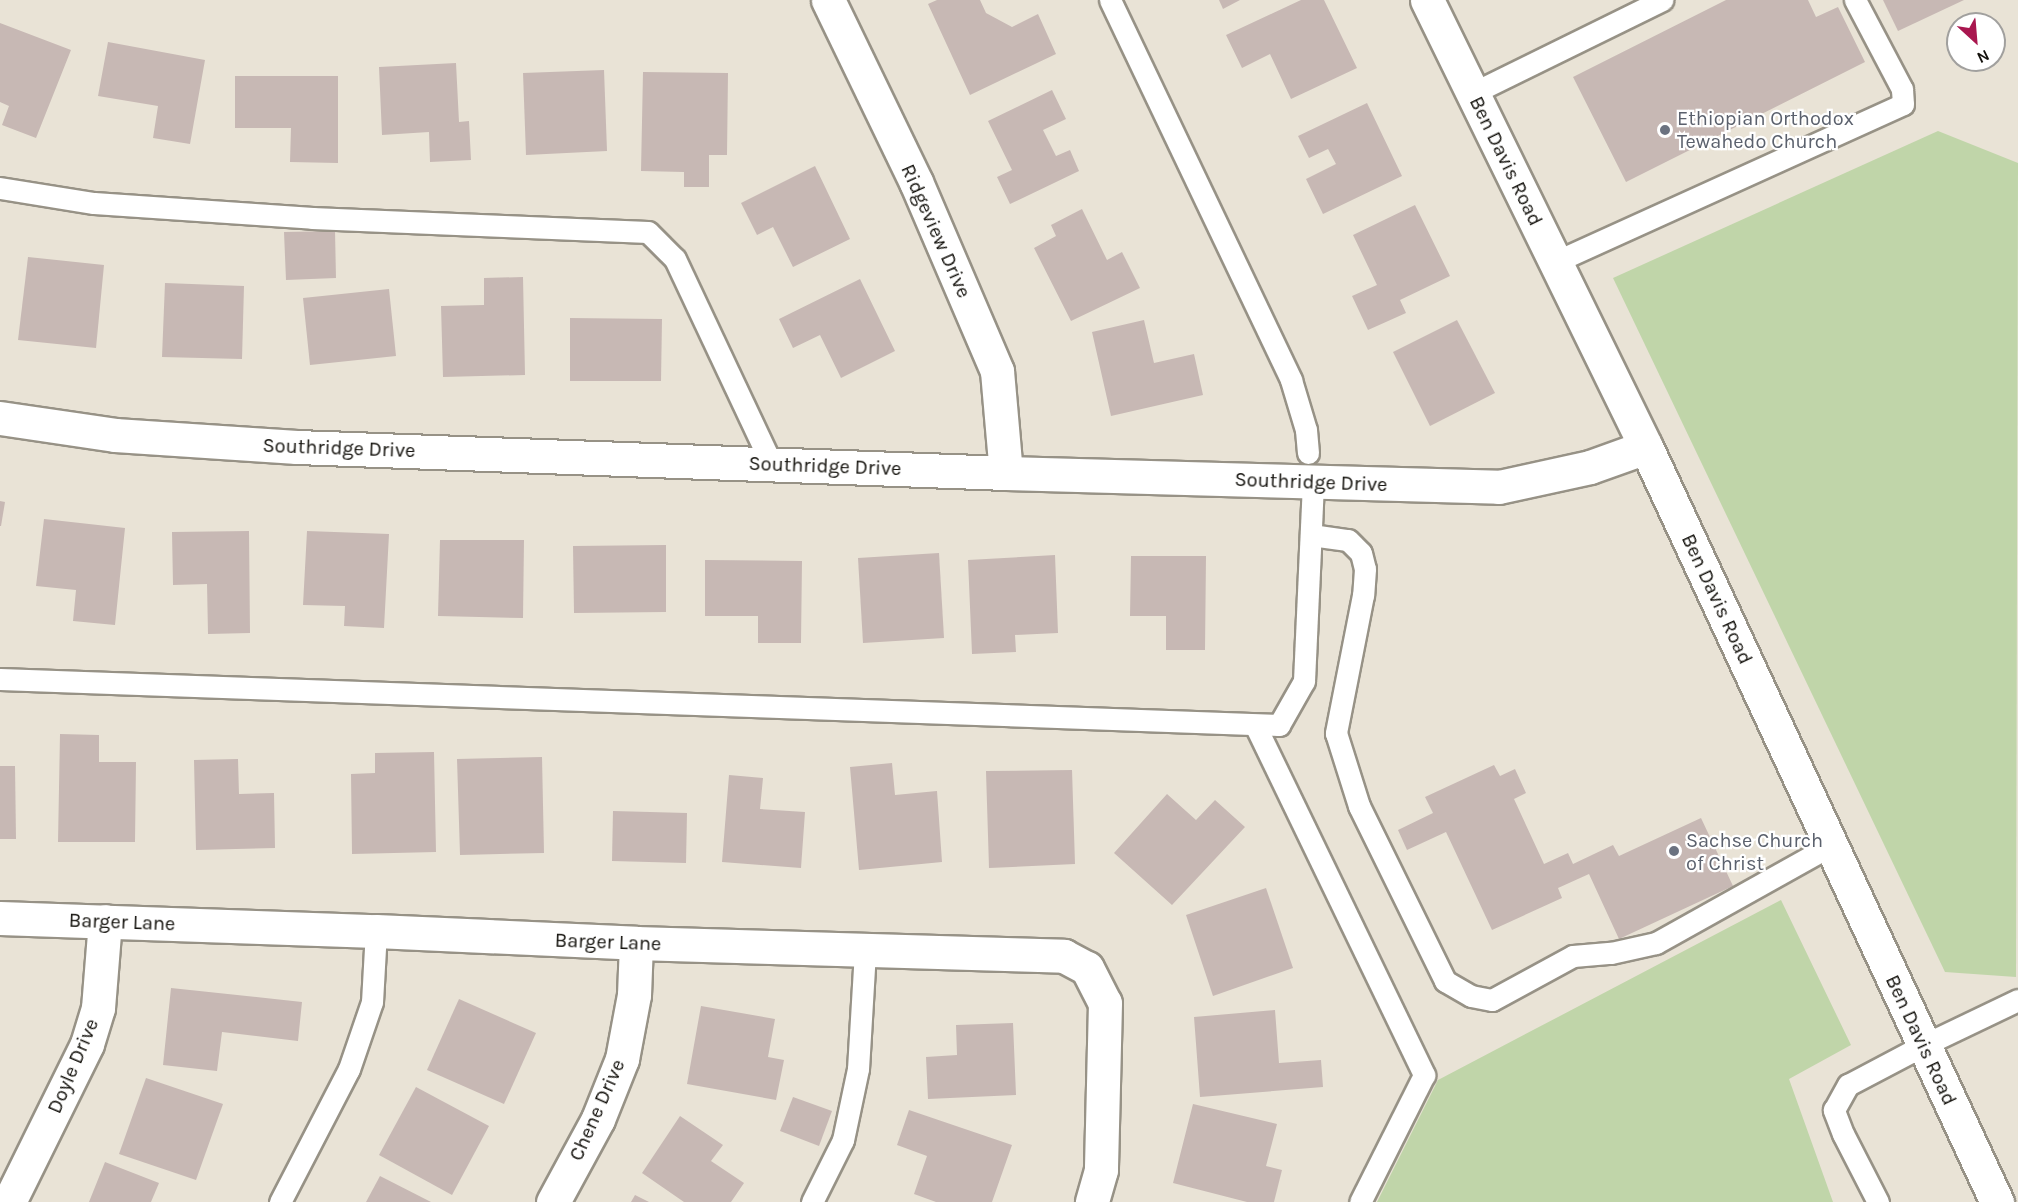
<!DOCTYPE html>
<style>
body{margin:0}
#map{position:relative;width:2018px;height:1202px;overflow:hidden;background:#e9e3d6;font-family:Karla,sans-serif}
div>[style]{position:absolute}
.green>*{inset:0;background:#c0d5a9}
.building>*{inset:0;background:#c7b8b4}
.roads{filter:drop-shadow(2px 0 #979286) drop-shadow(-2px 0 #979286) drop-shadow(0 2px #979286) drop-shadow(0 -2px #979286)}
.service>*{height:21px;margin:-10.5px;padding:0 10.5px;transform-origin:10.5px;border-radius:10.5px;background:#fff}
.minor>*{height:33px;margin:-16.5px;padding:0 16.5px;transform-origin:16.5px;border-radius:16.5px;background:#fff}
.tertiary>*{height:33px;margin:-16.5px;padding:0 16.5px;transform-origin:16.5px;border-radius:16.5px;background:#fff}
.dots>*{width:16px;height:16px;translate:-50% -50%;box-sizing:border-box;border:3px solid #fff;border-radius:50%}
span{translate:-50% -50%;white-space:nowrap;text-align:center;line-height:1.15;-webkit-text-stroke:4.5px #fff;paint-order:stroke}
.worship-label{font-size:20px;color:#5b616d}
.left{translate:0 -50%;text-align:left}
.street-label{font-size:20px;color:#13110c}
.north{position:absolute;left:1946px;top:12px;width:60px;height:60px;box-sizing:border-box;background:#fff;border:2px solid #a1a09e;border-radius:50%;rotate:154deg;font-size:16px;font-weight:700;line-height:24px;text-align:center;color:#13110c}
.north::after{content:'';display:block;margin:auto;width:21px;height:27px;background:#a9174f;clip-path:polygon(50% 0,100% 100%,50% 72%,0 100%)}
</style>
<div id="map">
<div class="green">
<i style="clip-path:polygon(1938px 131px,2018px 163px,2016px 977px,1945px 972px,1613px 278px)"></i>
<i style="clip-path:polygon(1781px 900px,1851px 1045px,1789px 1079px,1833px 1202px,1377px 1202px,1438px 1080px)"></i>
</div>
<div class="building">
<i style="clip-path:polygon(937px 0,980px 0,986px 13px,1012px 27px,1038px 14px,1056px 54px,970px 95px,928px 4px)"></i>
<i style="clip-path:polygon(1219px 0,1240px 0,1223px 9px)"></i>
<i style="clip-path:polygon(1301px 0,1324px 0,1357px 68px,1291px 99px,1270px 54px,1242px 68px,1226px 35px)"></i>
<i style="clip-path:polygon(1726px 0,1808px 0,1816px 17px,1838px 7px,1865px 62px,1626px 182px,1573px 77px)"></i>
<i style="clip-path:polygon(1883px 0,1964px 0,1898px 31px)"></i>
<i style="clip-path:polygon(0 23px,71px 50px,36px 138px,2px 125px,9px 106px,0 102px)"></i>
<i style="clip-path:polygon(108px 42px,205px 60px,190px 144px,153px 138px,158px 106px,98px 96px)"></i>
<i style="clip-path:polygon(456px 63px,459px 122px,469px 121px,471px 160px,430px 162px,429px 132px,382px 135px,379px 67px)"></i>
<i style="clip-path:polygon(604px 70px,607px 151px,526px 155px,523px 73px)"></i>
<i style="clip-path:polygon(643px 72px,728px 73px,727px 155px,709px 155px,709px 187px,684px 187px,684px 172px,641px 171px)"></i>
<i style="clip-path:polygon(235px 76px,338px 76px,338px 163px,290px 162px,291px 128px,235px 128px)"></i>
<i style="clip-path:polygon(1052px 90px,1066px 119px,1043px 130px,1056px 156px,1070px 150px,1079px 171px,1010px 204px,997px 177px,1012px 170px,988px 121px)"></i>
<i style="clip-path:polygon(1367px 103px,1402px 176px,1323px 214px,1306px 179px,1336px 164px,1328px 149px,1309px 158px,1298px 136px)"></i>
<i style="clip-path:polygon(815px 166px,850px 239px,793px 267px,773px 227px,757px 235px,741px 203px)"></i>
<i style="clip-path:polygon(1415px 205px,1450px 276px,1400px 300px,1406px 313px,1368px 330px,1352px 296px,1377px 285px,1353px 235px)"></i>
<i style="clip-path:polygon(1082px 209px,1107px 260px,1122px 252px,1140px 288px,1071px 321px,1034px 248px,1056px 236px,1051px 225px)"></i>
<i style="clip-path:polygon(335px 231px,336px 278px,286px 280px,284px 232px)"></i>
<i style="clip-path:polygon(28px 257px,104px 265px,96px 348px,18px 340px)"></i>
<i style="clip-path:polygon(523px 277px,525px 375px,443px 377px,441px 306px,484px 305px,484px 278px)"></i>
<i style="clip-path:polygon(860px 279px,895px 351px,841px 378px,820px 335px,793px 348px,779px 319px)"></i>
<i style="clip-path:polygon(165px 283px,244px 286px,242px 359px,162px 357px)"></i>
<i style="clip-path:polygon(389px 289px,396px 356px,310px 365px,303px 298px)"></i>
<i style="clip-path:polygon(570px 318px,662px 319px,661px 381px,570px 381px)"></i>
<i style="clip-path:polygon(1144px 320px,1154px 363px,1194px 354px,1203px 395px,1111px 416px,1092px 332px)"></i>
<i style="clip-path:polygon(1457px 320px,1495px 393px,1430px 426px,1393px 352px)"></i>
<i style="clip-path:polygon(0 501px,5px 502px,1px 526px,0 526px)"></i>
<i style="clip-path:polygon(44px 519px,125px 528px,115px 625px,73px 621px,76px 590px,36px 586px)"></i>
<i style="clip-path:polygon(249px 531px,250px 633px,208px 634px,207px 584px,173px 585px,172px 532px)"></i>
<i style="clip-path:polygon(307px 531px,389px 534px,384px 628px,344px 626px,345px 606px,303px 605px)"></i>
<i style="clip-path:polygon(440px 540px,524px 540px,523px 618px,438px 616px)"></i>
<i style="clip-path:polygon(666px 545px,666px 612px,574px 613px,573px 546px)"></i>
<i style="clip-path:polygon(939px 553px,944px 638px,863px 643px,858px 558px)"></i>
<i style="clip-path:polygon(1055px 555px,1058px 633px,1015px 635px,1016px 652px,972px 654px,968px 560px)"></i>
<i style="clip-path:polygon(1131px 556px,1206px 556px,1205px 650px,1166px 650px,1166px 616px,1130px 616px)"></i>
<i style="clip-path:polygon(705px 560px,802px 561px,801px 643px,758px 643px,758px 616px,705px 616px)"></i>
<i style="clip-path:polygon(60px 734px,99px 735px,99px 762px,136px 762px,135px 842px,58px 842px)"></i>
<i style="clip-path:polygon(434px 752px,436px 852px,352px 854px,351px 774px,375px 773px,375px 753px)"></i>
<i style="clip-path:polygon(542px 757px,544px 853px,460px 855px,457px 759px)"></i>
<i style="clip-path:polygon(238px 759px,239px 794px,274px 793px,275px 848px,196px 850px,194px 760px)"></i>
<i style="clip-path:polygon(892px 763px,895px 795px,937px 791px,942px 862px,859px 870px,850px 767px)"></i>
<i style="clip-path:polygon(1494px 765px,1500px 776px,1515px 769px,1526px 793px,1514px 799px,1544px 864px,1568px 853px,1573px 864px,1613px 845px,1619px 856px,1701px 818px,1733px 886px,1619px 939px,1589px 874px,1558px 888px,1562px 898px,1492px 930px,1446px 832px,1407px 850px,1398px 830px,1433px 813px,1425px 797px)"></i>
<i style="clip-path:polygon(0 766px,15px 766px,16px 839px,0 839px)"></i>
<i style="clip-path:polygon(1072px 770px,1075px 864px,989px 868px,986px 771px)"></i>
<i style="clip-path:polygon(729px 775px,763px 778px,760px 809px,805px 812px,801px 868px,722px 862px)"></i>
<i style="clip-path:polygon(1167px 794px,1196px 820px,1215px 800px,1245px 827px,1172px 905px,1114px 853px)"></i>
<i style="clip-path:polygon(613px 811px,687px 813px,686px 863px,612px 861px)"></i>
<i style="clip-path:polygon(1266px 888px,1293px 968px,1213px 996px,1186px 915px)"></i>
<i style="clip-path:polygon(171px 988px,302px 1002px,298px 1041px,222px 1032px,217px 1071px,163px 1065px)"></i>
<i style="clip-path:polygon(459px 999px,536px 1033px,504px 1104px,427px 1070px)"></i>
<i style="clip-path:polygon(701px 1006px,775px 1019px,768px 1057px,784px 1060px,776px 1100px,687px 1084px)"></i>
<i style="clip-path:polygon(1275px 1010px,1279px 1063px,1321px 1060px,1323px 1087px,1200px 1097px,1194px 1017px)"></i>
<i style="clip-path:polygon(1013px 1023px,1016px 1095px,928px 1099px,926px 1057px,957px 1055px,956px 1025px)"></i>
<i style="clip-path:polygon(146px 1078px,223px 1104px,196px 1180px,119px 1154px)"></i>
<i style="clip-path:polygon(416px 1087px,489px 1126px,452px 1195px,379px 1155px)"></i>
<i style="clip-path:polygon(793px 1097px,832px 1111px,819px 1146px,780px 1131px)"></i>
<i style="clip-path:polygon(1193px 1104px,1277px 1124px,1266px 1166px,1282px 1170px,1274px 1202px,1247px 1202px,1173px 1183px)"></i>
<i style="clip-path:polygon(909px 1110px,1012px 1145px,992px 1202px,936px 1202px,914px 1194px,927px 1156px,897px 1145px)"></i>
<i style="clip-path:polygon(680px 1116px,723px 1145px,711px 1161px,744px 1183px,731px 1202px,684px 1202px,642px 1173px)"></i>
<i style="clip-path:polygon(105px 1162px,159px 1183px,151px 1202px,89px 1202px)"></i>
<i style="clip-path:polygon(380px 1176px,431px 1202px,366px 1202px)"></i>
<i style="clip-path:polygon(635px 1195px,649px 1202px,631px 1202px)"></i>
</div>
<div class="roads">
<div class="service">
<i style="left:1110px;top:0;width:421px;rotate:64.5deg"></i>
<i style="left:1291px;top:380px;width:52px;rotate:73.3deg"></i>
<i style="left:1306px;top:430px;width:23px;rotate:85deg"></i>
<i style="left:1473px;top:93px;width:211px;rotate:-26.2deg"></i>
<i style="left:0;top:188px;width:95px;rotate:9.1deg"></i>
<i style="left:94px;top:203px;width:219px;rotate:3.9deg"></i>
<i style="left:312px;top:218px;width:336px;rotate:2.4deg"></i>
<i style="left:648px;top:232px;width:38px;rotate:45deg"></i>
<i style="left:675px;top:259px;width:225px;rotate:64.8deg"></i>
<i style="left:1555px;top:262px;width:382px;rotate:-24.4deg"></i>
<i style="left:1903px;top:104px;width:15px;rotate:-94deg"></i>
<i style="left:1902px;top:89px;width:101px;rotate:-117.8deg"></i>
<i style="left:1311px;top:535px;width:37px;rotate:8deg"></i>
<i style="left:1348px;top:540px;width:18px;rotate:45deg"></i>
<i style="left:1361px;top:553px;width:16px;rotate:76deg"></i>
<i style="left:1365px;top:569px;width:26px;rotate:94deg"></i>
<i style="left:1363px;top:595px;width:141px;rotate:101.1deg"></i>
<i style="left:1336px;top:733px;width:77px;rotate:72.5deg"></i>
<i style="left:1359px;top:806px;width:195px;rotate:63.8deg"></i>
<i style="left:1445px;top:981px;width:30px;rotate:30deg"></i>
<i style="left:1471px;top:996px;width:21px;rotate:11deg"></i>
<i style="left:1492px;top:1000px;width:92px;rotate:-28.5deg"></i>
<i style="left:1573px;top:956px;width:38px;rotate:-5deg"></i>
<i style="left:1611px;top:953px;width:46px;rotate:-12.5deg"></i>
<i style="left:1656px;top:943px;width:201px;rotate:-29.2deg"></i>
<i style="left:0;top:679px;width:1280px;rotate:2.06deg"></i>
<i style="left:1279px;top:725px;width:51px;rotate:-60.4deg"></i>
<i style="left:1304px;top:681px;width:199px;rotate:-87.4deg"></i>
<i style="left:1255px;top:725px;width:389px;rotate:64.2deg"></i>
<i style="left:1424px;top:1075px;width:142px;rotate:116.7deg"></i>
<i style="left:280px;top:1202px;width:150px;rotate:-62.6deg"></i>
<i style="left:349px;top:1069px;width:71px;rotate:-71.1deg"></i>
<i style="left:372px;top:1002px;width:71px;rotate:-86.8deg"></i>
<i style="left:812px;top:1202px;width:69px;rotate:-63.4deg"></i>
<i style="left:843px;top:1140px;width:73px;rotate:-78.1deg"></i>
<i style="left:858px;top:1069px;width:118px;rotate:-86.6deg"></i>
<i style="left:1878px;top:1202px;width:76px;rotate:-117.2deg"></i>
<i style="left:1843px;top:1134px;width:26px;rotate:-111deg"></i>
<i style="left:1834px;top:1110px;width:29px;rotate:-61deg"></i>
<i style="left:1848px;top:1085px;width:86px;rotate:-27.8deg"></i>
<i style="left:1924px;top:1045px;width:104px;rotate:-25.6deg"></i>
</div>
<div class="minor">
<i style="left:828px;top:0;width:202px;rotate:64.2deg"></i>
<i style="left:916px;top:182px;width:206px;rotate:66.8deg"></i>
<i style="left:997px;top:371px;width:102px;rotate:85deg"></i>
<i style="left:0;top:418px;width:116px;rotate:8.4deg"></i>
<i style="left:115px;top:435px;width:182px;rotate:3.8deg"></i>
<i style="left:297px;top:447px;width:709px;rotate:2.1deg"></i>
<i style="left:1006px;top:473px;width:493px;rotate:1.6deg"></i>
<i style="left:1499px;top:487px;width:93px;rotate:-12.4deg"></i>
<i style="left:1590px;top:467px;width:59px;rotate:-19.7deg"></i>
<i style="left:0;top:918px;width:376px;rotate:2deg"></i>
<i style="left:376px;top:931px;width:260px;rotate:2.6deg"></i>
<i style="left:636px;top:943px;width:428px;rotate:1.7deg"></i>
<i style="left:1064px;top:956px;width:26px;rotate:28deg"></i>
<i style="left:1087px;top:968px;width:39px;rotate:63deg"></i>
<i style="left:1105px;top:1003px;width:167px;rotate:91.4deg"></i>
<i style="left:1101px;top:1170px;width:33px;rotate:106deg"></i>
<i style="left:9px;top:1202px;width:176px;rotate:-63.7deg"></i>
<i style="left:87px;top:1044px;width:38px;rotate:-73deg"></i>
<i style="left:98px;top:1008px;width:87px;rotate:-85.4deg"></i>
<i style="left:553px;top:1202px;width:94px;rotate:-61.5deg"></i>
<i style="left:598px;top:1119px;width:65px;rotate:-68.2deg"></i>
<i style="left:622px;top:1059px;width:65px;rotate:-79.4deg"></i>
<i style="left:634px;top:995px;width:52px;rotate:-87.8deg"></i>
</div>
<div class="tertiary">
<i style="left:1427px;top:0;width:498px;rotate:63.9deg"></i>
<i style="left:1646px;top:447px;width:833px;rotate:65.07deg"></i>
</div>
</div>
<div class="dots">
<i style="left:1665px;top:130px;background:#6b7280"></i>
<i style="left:1674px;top:851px;background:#6b7280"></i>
</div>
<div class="worship-label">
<span class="left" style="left:1677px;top:130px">Ethiopian Orthodox<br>Tewahedo Church</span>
<span class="left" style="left:1686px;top:852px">Sachse Church<br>of Christ</span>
</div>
<div class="street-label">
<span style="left:1506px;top:161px;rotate:64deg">Ben Davis Road</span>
<span style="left:936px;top:231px;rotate:66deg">Ridgeview Drive</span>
<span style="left:339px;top:448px;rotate:2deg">Southridge Drive</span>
<span style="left:825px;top:466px;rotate:2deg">Southridge Drive</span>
<span style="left:1311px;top:482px;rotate:2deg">Southridge Drive</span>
<span style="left:1717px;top:599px;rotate:65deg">Ben Davis Road</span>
<span style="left:122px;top:922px;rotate:2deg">Barger Lane</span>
<span style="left:608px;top:942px;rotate:2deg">Barger Lane</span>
<span style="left:1921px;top:1040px;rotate:65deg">Ben Davis Road</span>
<span style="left:73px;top:1066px;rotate:-67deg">Doyle Drive</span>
<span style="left:597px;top:1110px;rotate:-66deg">Chene Drive</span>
</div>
<div class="north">N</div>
</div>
